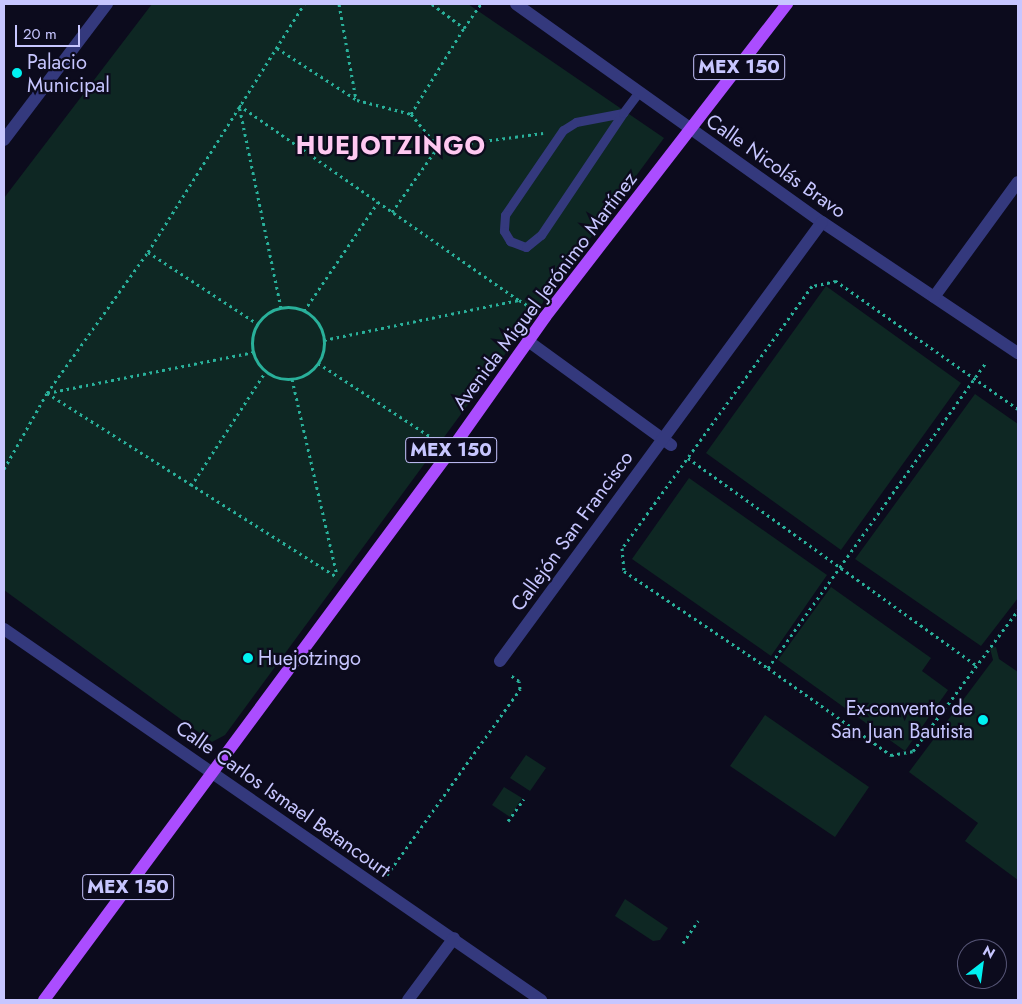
<!DOCTYPE html>
<meta charset="utf-8">
<style>
body{margin:0}
#map{position:relative;width:1022px;height:1004px;overflow:hidden;background:#0c0b1d;font-family:Jost,sans-serif}
div>[style]{position:absolute}
.green>*{inset:0;background:#0e2723}
.path>*{height:3px;margin-top:-1.5px;transform-origin:0;background:repeating-linear-gradient(90deg,#29b09a 0 2.5px,transparent 0 6.5px)}
.path>.ring{margin:-1.5px;padding:0;box-sizing:content-box;background:none;border:3px solid #29b09a;border-radius:50%}
.lane>*{height:9px;margin:-4.5px;padding:0 4.5px;transform-origin:4.5px;border-radius:4.5px;background:#34397d}
.street>*{height:12px;margin:-6px;padding:0 6px;transform-origin:6px;border-radius:6px;background:#34397d}
.primary>*{height:12px;margin:-6px;padding:0 6px;transform-origin:6px;border-radius:6px;background:#ab4dff}
.dots>*{width:14px;height:14px;translate:-50% -50%;box-sizing:border-box;border:2px solid #0c0b1d;border-radius:50%}
span{translate:-50% -50%;white-space:nowrap;text-align:center;line-height:1.15;-webkit-text-stroke:4.5px #0c0b1d;paint-order:stroke}
.shield-label span{padding:1px 4px;background:#0c0b1d;border:1px solid;border-radius:4px;-webkit-text-stroke-width:0}
.shield-label{font-size:19px;color:#c7c6ff;font-weight:700}
.poi-label{font-size:20px;color:#c7c6ff}
.left{translate:0 -50%;text-align:left}
.right{translate:-100% -50%;text-align:right}
.street-label{font-size:20px;color:#c7c6ff}
.district-label{font-size:25px;color:#ffc8f1;font-weight:700;letter-spacing:1px}
.frame{position:absolute;inset:0;border:5px solid #c7c6ff;pointer-events:none}
.north{position:absolute;left:957px;top:939px;width:50px;height:50px;box-sizing:border-box;background:#0c0b1d;border:1px solid #575677;border-radius:50%;rotate:30deg;font-size:14px;font-weight:700;line-height:20px;text-align:center;color:#c7c6ff}
.north::after{content:'';display:block;margin:auto;width:18px;height:22px;background:#00f1f1;clip-path:polygon(50% 0,100% 100%,50% 72%,0 100%)}
.scale{position:absolute;left:15px;top:25px;width:65px;height:22px;box-sizing:border-box;border:2px solid #c7c6ff;border-top:0;padding-left:6px;font-size:15px;line-height:18px;white-space:nowrap;color:#c7c6ff;-webkit-text-stroke:4px #0c0b1d;paint-order:stroke}
</style>
<div id="map">
<div class="green">
<i style="clip-path:polygon(152px 4px,468px 4px,664px 138px,225px 735px,212px 742px,4px 590px,4px 198px)"></i>
<i style="clip-path:polygon(826px 286px,961px 383px,841px 550px,706px 453px)"></i>
<i style="clip-path:polygon(975px 394px,1018px 424px,1018px 598px,981px 646px,855px 559px)"></i>
<i style="clip-path:polygon(689px 478px,827px 575px,771px 656px,632px 559px)"></i>
<i style="clip-path:polygon(831px 587px,931px 658px,922px 671px,948px 690px,905px 751px,778px 660px)"></i>
<i style="clip-path:polygon(996px 647px,999px 659px,1018px 672px,1018px 880px,965px 841px,978px 823px,909px 772px,993px 660px,990px 648px)"></i>
<i style="clip-path:polygon(765px 715px,869px 787px,835px 837px,730px 766px)"></i>
<i style="clip-path:polygon(526px 755px,546px 768px,530px 791px,510px 778px)"></i>
<i style="clip-path:polygon(504px 787px,522px 798px,510px 817px,492px 805px)"></i>
<i style="clip-path:polygon(625px 899px,668px 928px,660px 940px,653px 941px,615px 916px)"></i>
</div>
<div class="path">
<i style="left:339px;top:4px;width:97px;rotate:79.9deg"></i>
<i style="left:432px;top:4px;width:40px;rotate:37deg"></i>
<i style="left:464px;top:28px;width:29px;rotate:-55deg"></i>
<i style="left:277px;top:48px;width:95px;rotate:33deg"></i>
<i style="left:357px;top:100px;width:56px;rotate:14.5deg"></i>
<i style="left:411px;top:114px;width:43px;rotate:50.7deg"></i>
<i style="left:438px;top:147px;width:106px;rotate:-7.6deg"></i>
<i style="left:411px;top:114px;width:101px;rotate:-58.4deg"></i>
<i style="left:392px;top:212px;width:80px;rotate:-54.7deg"></i>
<i style="left:148px;top:252px;width:131px;rotate:33.2deg"></i>
<i class="ring" style="left:252px;top:307px;width:69px;height:69px"></i>
<i style="left:281px;top:308px;width:207px;rotate:-101.7deg"></i>
<i style="left:239px;top:105px;width:341px;rotate:34.9deg"></i>
<i style="left:304px;top:311px;width:132px;rotate:-55.8deg"></i>
<i style="left:324px;top:340px;width:199px;rotate:-11.6deg"></i>
<i style="left:519px;top:300px;width:15px;rotate:32deg"></i>
<i style="left:254px;top:352px;width:211px;rotate:168.8deg"></i>
<i style="left:47px;top:393px;width:343px;rotate:32.4deg"></i>
<i style="left:318px;top:363px;width:142px;rotate:33.2deg"></i>
<i style="left:292px;top:379px;width:201px;rotate:77.1deg"></i>
<i style="left:1018px;top:409px;width:223px;rotate:-144.9deg"></i>
<i style="left:836px;top:281px;width:25px;rotate:168deg"></i>
<i style="left:812px;top:286px;width:324px;rotate:125.9deg"></i>
<i style="left:622px;top:548px;width:23px;rotate:85deg"></i>
<i style="left:624px;top:571px;width:174px;rotate:34deg"></i>
<i style="left:768px;top:668px;width:151px;rotate:35.3deg"></i>
<i style="left:891px;top:755px;width:22px;rotate:-10deg"></i>
<i style="left:913px;top:751px;width:176px;rotate:-53.3deg"></i>
<i style="left:688px;top:458px;width:355px;rotate:35.7deg"></i>
<i style="left:4px;top:469px;width:87px;rotate:-60.5deg"></i>
<i style="left:47px;top:393px;width:173px;rotate:-54.4deg"></i>
<i style="left:148px;top:252px;width:293px;rotate:-57.8deg"></i>
<i style="left:191px;top:486px;width:137px;rotate:-56.9deg"></i>
<i style="left:768px;top:668px;width:376px;rotate:-54.5deg"></i>
<i style="left:508px;top:821px;width:27px;rotate:-54deg"></i>
<i style="left:387px;top:875px;width:229px;rotate:-54.4deg"></i>
<i style="left:520px;top:689px;width:8px;rotate:-97deg"></i>
<i style="left:519px;top:681px;width:12px;rotate:-145deg"></i>
<i style="left:683px;top:943px;width:27px;rotate:-56deg"></i>
</div>
<div class="lane">
<i style="left:623px;top:113px;width:48px;rotate:169.2deg"></i>
<i style="left:576px;top:122px;width:15px;rotate:148deg"></i>
<i style="left:563px;top:130px;width:103px;rotate:124.3deg"></i>
<i style="left:505px;top:215px;width:16px;rotate:94deg"></i>
<i style="left:504px;top:231px;width:12px;rotate:59deg"></i>
<i style="left:510px;top:241px;width:17px;rotate:21deg"></i>
<i style="left:526px;top:247px;width:19px;rotate:-39deg"></i>
<i style="left:541px;top:235px;width:147px;rotate:-56.1deg"></i>
<i style="left:623px;top:113px;width:25px;rotate:-53deg"></i>
</div>
<div class="street">
<i style="left:516px;top:4px;width:376px;rotate:35.5deg"></i>
<i style="left:822px;top:222px;width:236px;rotate:33.8deg"></i>
<i style="left:4px;top:140px;width:171px;rotate:-52.9deg"></i>
<i style="left:934px;top:297px;width:142px;rotate:-53.9deg"></i>
<i style="left:528px;top:341px;width:177px;rotate:36deg"></i>
<i style="left:4px;top:629px;width:653px;rotate:34.64deg"></i>
<i style="left:500px;top:661px;width:544px;rotate:-53.74deg"></i>
<i style="left:408px;top:1000px;width:77px;rotate:-53.4deg"></i>
</div>
<div class="primary">
<i style="left:44px;top:1000px;width:684px;rotate:-53.5deg"></i>
<i style="left:451px;top:450px;width:163px;rotate:-54.7deg"></i>
<i style="left:545px;top:317px;width:396px;rotate:-52.3deg"></i>
</div>
<div class="dots">
<i style="left:17px;top:73px;background:#00f1f1"></i>
<i style="left:248px;top:658px;background:#00f1f1"></i>
<i style="left:983px;top:720px;background:#00f1f1"></i>
</div>
<div class="shield-label">
<span style="left:739px;top:67px">MEX 150</span>
<span style="left:451px;top:450px">MEX 150</span>
<span style="left:128px;top:887px">MEX 150</span>
</div>
<div class="poi-label">
<span class="left" style="left:27px;top:74px">Palacio<br>Municipal</span>
<span class="left" style="left:258px;top:658px">Huejotzingo</span>
<span class="right" style="left:973px;top:720px">Ex-convento de<br>San Juan Bautista</span>
</div>
<div class="street-label">
<span style="left:776px;top:166px;rotate:35deg">Calle Nicolás Bravo</span>
<span style="left:545px;top:291px;rotate:-53deg">Avenida Miguel Jerónimo Martínez</span>
<span style="left:572px;top:531px;rotate:-54deg">Callejón San Francisco</span>
<span style="left:283px;top:799px;rotate:35deg">Calle Carlos Ismael Betancourt</span>
</div>
<div class="district-label">
<span style="left:391px;top:145px">HUEJOTZINGO</span>
</div>
<div class="frame"></div>
<div class="north">N</div>
<div class="scale">20 m</div>
</div>
